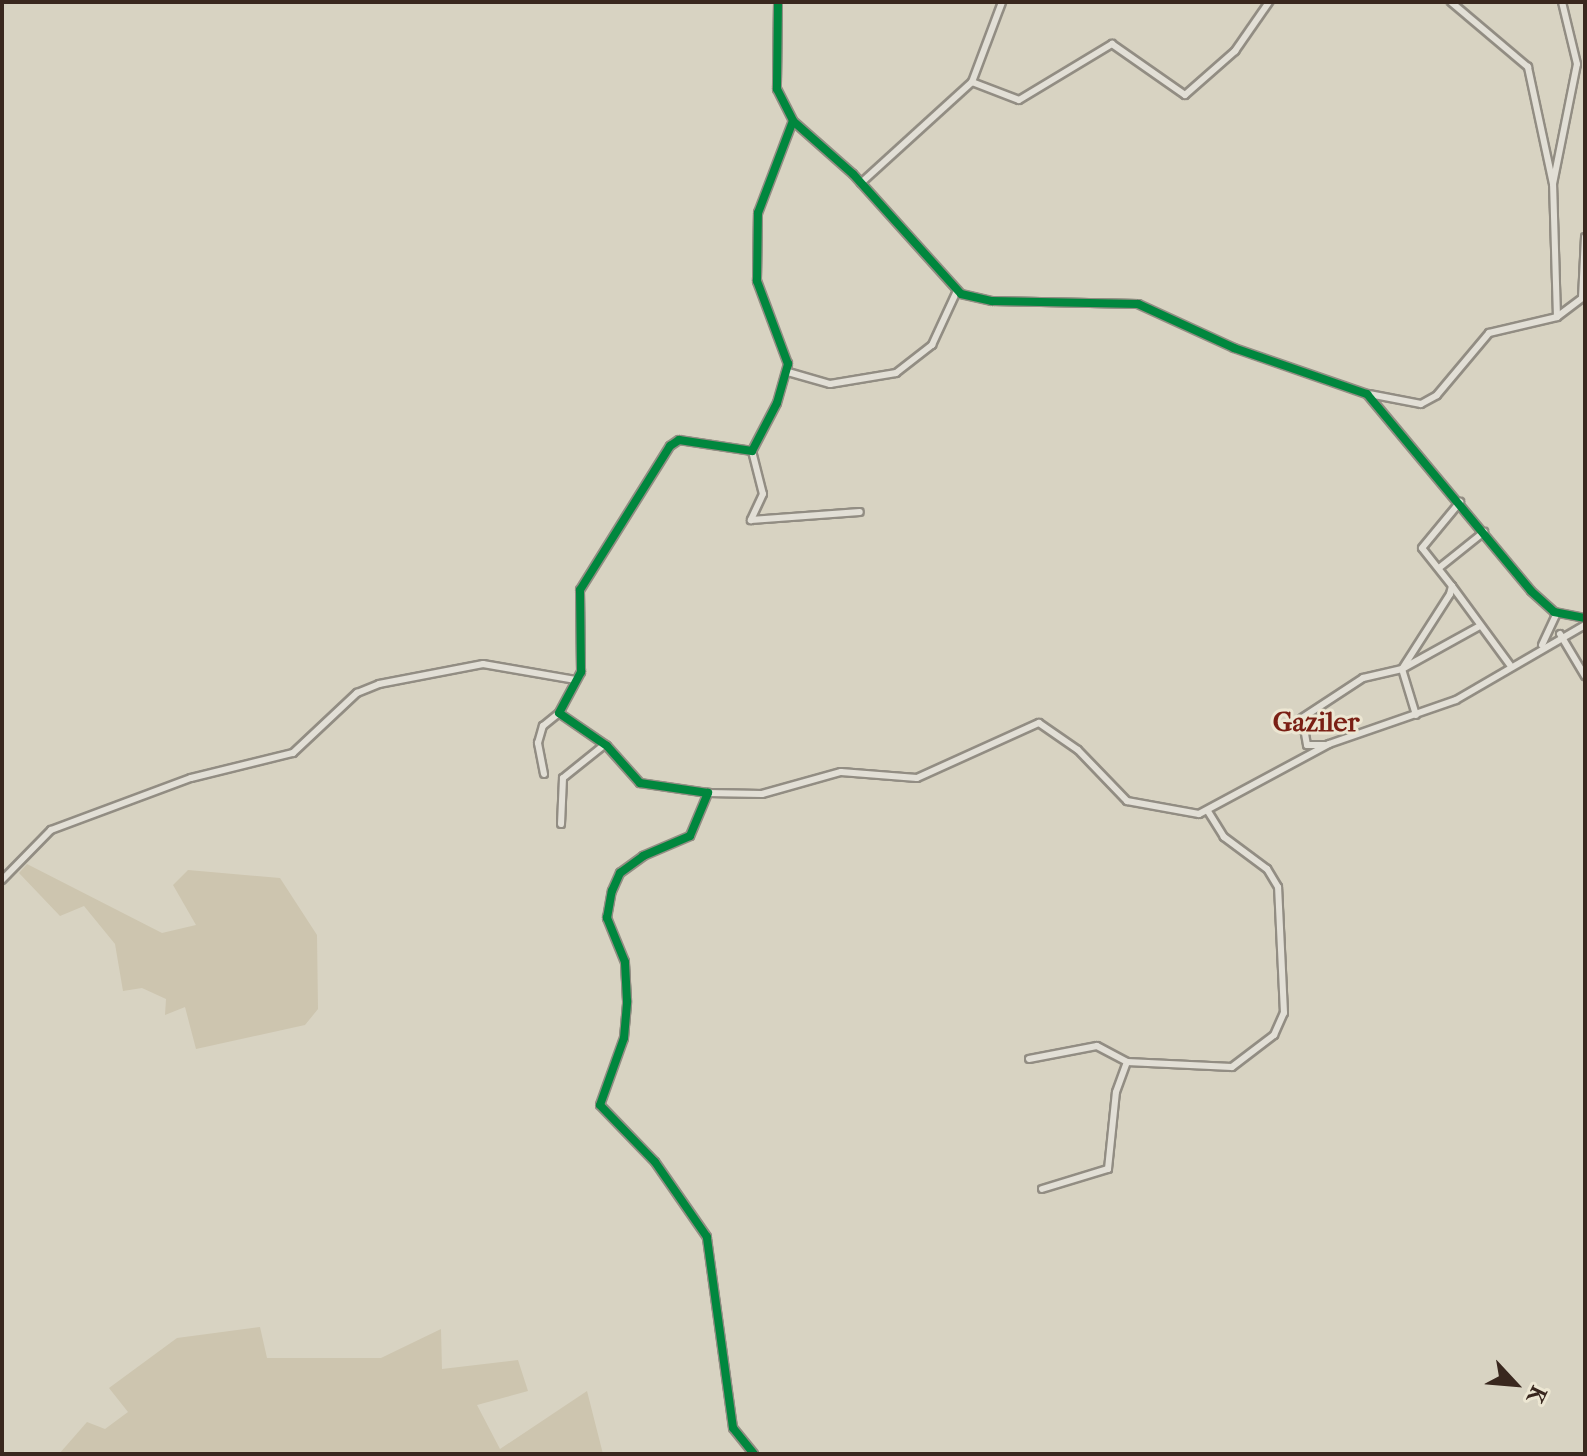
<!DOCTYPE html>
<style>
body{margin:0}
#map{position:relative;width:1587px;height:1456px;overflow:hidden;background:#d8d3c2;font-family:"IM FELL French Canon",serif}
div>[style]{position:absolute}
.green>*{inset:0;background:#cdc5af}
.roads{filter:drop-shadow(2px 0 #928d83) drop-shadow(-2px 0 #928d83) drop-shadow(0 2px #928d83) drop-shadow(0 -2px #928d83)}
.minor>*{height:6px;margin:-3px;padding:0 3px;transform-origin:3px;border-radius:3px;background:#e2dfd6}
.cycleway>*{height:8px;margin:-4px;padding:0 4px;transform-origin:4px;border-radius:4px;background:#00873e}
span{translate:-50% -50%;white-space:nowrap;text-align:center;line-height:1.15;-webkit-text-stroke:6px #ece6d2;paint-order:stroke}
.quarter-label{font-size:28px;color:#7a1f14;font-weight:700}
.frame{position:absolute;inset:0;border:4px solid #39271e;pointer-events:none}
.north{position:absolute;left:1475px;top:1344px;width:80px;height:80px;-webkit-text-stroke:6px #ece6d2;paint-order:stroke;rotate:116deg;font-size:22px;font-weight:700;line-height:32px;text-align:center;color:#39271e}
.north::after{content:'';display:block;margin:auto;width:28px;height:36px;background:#39271e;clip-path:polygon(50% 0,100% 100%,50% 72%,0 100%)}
</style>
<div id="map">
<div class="green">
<i style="clip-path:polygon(27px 864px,162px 933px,196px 925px,173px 885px,188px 870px,280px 878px,317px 935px,318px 1009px,305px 1025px,196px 1049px,185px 1007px,165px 1015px,166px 999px,142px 988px,123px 991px,115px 944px,84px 906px,60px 916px,19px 873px)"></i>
<i style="clip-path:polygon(260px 1327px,267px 1358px,381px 1358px,441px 1329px,442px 1369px,518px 1360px,528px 1391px,477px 1405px,500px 1449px,587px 1391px,603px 1454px,59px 1454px,87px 1422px,105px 1429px,128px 1412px,109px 1388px,177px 1338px)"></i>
</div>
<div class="roads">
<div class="minor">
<i style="left:778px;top:2px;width:87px;rotate:90.7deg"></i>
<i style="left:777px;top:89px;width:36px;rotate:63deg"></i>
<i style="left:793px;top:121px;width:80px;rotate:41.5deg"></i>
<i style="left:853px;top:174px;width:161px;rotate:48deg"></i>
<i style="left:961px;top:294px;width:32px;rotate:13deg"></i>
<i style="left:992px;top:301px;width:146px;rotate:1.2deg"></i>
<i style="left:1138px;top:304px;width:106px;rotate:24.6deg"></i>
<i style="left:1234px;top:348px;width:141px;rotate:19.1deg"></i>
<i style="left:1367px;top:394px;width:256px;rotate:50.2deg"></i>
<i style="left:1531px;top:591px;width:31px;rotate:42deg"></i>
<i style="left:1554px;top:612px;width:32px;rotate:11deg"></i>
<i style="left:972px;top:82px;width:50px;rotate:21deg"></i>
<i style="left:1019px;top:100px;width:109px;rotate:-31.1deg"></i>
<i style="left:1112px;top:44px;width:89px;rotate:34.9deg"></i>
<i style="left:1185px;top:95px;width:67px;rotate:-41.3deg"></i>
<i style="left:1235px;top:51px;width:60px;rotate:-55.2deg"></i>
<i style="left:861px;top:183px;width:150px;rotate:-42.3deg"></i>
<i style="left:972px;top:82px;width:85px;rotate:-69.4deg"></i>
<i style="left:1553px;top:184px;width:122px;rotate:-78.7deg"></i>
<i style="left:1577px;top:64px;width:64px;rotate:-103.6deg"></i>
<i style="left:1557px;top:317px;width:31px;rotate:-37deg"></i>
<i style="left:1582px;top:298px;width:61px;rotate:-87.2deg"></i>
<i style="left:788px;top:372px;width:44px;rotate:15.9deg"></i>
<i style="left:830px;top:384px;width:67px;rotate:-9.5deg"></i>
<i style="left:896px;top:373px;width:46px;rotate:-37.9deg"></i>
<i style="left:932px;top:345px;width:60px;rotate:-65.2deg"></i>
<i style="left:1369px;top:394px;width:53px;rotate:10.9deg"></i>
<i style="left:1421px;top:404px;width:18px;rotate:-29deg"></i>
<i style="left:1437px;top:395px;width:81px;rotate:-50deg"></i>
<i style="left:1489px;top:333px;width:70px;rotate:-13.2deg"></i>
<i style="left:1557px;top:317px;width:133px;rotate:-91.7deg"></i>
<i style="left:1553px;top:184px;width:120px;rotate:-102.1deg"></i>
<i style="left:1528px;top:67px;width:101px;rotate:-139.8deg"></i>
<i style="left:752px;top:451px;width:44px;rotate:75.7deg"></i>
<i style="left:763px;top:494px;width:29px;rotate:115deg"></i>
<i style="left:751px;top:520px;width:109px;rotate:-4.2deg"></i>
<i style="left:1439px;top:568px;width:58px;rotate:-38.7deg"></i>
<i style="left:1452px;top:586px;width:98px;rotate:53.7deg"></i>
<i style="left:1560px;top:634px;width:49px;rotate:59.2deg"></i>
<i style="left:1542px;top:645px;width:35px;rotate:-65deg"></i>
<i style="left:1402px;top:669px;width:89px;rotate:-57.4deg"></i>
<i style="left:1450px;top:594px;width:8px;rotate:-76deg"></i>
<i style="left:1452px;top:586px;width:48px;rotate:-128.3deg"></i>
<i style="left:1422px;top:548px;width:60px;rotate:-50.4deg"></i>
<i style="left:1402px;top:669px;width:87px;rotate:-28.9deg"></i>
<i style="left:1325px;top:745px;width:18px;rotate:180deg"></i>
<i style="left:1307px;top:745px;width:27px;rotate:-100deg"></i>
<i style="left:1302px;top:718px;width:73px;rotate:-33.3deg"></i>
<i style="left:1363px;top:678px;width:40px;rotate:-13deg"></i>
<i style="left:1402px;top:669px;width:48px;rotate:73.1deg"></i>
<i style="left:544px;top:774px;width:32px;rotate:-101deg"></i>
<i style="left:538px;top:743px;width:18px;rotate:-74deg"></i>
<i style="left:543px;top:726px;width:21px;rotate:-39deg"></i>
<i style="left:708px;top:793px;width:54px;rotate:1.1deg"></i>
<i style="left:762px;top:794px;width:82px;rotate:-15.6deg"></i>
<i style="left:841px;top:772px;width:76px;rotate:4.5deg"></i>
<i style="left:917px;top:778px;width:134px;rotate:-24.3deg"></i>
<i style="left:1039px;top:723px;width:47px;rotate:34.7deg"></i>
<i style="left:1078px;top:750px;width:71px;rotate:46.1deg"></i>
<i style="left:1127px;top:801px;width:73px;rotate:10.2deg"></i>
<i style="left:1199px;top:814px;width:148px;rotate:-28.3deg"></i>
<i style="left:1329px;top:744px;width:134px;rotate:-19.1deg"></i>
<i style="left:1456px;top:700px;width:149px;rotate:-30.2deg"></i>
<i style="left:561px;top:824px;width:46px;rotate:-87.5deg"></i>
<i style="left:563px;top:778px;width:53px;rotate:-38.8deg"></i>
<i style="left:2px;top:880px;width:70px;rotate:-45.6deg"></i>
<i style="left:51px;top:830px;width:149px;rotate:-20.4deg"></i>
<i style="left:191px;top:778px;width:105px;rotate:-13.8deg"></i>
<i style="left:293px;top:753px;width:88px;rotate:-43.2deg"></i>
<i style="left:357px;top:693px;width:24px;rotate:-22deg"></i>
<i style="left:379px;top:684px;width:106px;rotate:-10.9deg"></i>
<i style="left:483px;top:664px;width:94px;rotate:9.8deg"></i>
<i style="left:1029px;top:1059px;width:69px;rotate:-10.8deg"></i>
<i style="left:1097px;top:1046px;width:34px;rotate:28deg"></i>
<i style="left:1127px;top:1062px;width:105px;rotate:2.7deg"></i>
<i style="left:1232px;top:1067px;width:53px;rotate:-37.3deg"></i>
<i style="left:1274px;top:1035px;width:24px;rotate:-66deg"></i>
<i style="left:1284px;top:1013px;width:126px;rotate:-92.7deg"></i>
<i style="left:1278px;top:887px;width:21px;rotate:-121deg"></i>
<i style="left:1267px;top:869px;width:54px;rotate:-143.3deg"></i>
<i style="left:1224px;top:837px;width:31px;rotate:-122deg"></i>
<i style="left:1042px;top:1189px;width:69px;rotate:-16.9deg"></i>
<i style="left:1108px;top:1169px;width:77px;rotate:-84.1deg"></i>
<i style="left:1116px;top:1092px;width:32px;rotate:-70deg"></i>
<i style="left:754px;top:1454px;width:33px;rotate:-129deg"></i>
<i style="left:733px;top:1428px;width:193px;rotate:-97.8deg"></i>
<i style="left:707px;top:1237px;width:91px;rotate:-124.7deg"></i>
<i style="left:655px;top:1162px;width:79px;rotate:-134deg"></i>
<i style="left:600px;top:1105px;width:71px;rotate:-70.3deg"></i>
<i style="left:624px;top:1038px;width:37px;rotate:-85deg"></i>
<i style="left:627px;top:1001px;width:39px;rotate:-93deg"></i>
<i style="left:625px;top:962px;width:48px;rotate:-112.2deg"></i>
<i style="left:607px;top:918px;width:27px;rotate:-80deg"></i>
<i style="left:612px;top:891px;width:20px;rotate:-66deg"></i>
<i style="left:620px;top:873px;width:29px;rotate:-36deg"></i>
<i style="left:643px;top:856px;width:51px;rotate:-23.1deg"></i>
<i style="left:690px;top:836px;width:47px;rotate:-67.3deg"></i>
<i style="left:708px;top:793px;width:69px;rotate:-171.6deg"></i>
<i style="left:640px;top:783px;width:50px;rotate:-131.7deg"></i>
<i style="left:607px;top:746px;width:58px;rotate:-145.5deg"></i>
<i style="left:559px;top:713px;width:47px;rotate:-61.8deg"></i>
<i style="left:581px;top:672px;width:82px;rotate:-90.7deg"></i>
<i style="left:580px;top:590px;width:170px;rotate:-58deg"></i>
<i style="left:670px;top:446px;width:11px;rotate:-34deg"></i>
<i style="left:679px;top:440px;width:74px;rotate:8.6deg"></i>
<i style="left:752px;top:451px;width:54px;rotate:-62.5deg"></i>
<i style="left:777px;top:403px;width:41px;rotate:-74.2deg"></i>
<i style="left:788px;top:364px;width:89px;rotate:-110.5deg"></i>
<i style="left:757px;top:281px;width:68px;rotate:-89.2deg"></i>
<i style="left:758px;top:213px;width:98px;rotate:-69.2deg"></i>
</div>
</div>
<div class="cycleway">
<i style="left:778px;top:2px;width:87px;rotate:90.7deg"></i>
<i style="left:777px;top:89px;width:36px;rotate:63deg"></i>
<i style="left:793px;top:121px;width:80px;rotate:41.5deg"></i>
<i style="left:853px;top:174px;width:161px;rotate:48deg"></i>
<i style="left:961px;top:294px;width:32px;rotate:13deg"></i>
<i style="left:992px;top:301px;width:146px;rotate:1.2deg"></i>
<i style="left:1138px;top:304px;width:106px;rotate:24.6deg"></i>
<i style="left:1234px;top:348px;width:141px;rotate:19.1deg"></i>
<i style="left:1367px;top:394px;width:256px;rotate:50.2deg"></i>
<i style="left:1531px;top:591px;width:31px;rotate:42deg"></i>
<i style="left:1554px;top:612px;width:32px;rotate:11deg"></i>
<i style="left:754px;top:1454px;width:33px;rotate:-129deg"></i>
<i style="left:733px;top:1428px;width:193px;rotate:-97.8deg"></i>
<i style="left:707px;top:1237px;width:91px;rotate:-124.7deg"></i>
<i style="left:655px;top:1162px;width:79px;rotate:-134deg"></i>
<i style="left:600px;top:1105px;width:71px;rotate:-70.3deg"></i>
<i style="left:624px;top:1038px;width:37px;rotate:-85deg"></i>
<i style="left:627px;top:1001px;width:39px;rotate:-93deg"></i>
<i style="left:625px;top:962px;width:48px;rotate:-112.2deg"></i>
<i style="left:607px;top:918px;width:27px;rotate:-80deg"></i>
<i style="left:612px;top:891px;width:20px;rotate:-66deg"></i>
<i style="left:620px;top:873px;width:29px;rotate:-36deg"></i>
<i style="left:643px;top:856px;width:51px;rotate:-23.1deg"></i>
<i style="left:690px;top:836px;width:47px;rotate:-67.3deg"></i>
<i style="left:708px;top:793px;width:69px;rotate:-171.6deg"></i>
<i style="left:640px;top:783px;width:50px;rotate:-131.7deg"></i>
<i style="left:607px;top:746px;width:58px;rotate:-145.5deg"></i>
<i style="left:559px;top:713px;width:47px;rotate:-61.8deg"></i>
<i style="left:581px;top:672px;width:82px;rotate:-90.7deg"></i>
<i style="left:580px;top:590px;width:170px;rotate:-58deg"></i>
<i style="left:670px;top:446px;width:11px;rotate:-34deg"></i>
<i style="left:679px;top:440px;width:74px;rotate:8.6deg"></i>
<i style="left:752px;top:451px;width:54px;rotate:-62.5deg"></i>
<i style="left:777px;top:403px;width:41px;rotate:-74.2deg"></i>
<i style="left:788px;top:364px;width:89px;rotate:-110.5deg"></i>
<i style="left:757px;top:281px;width:68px;rotate:-89.2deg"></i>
<i style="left:758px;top:213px;width:98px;rotate:-69.2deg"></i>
</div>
<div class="quarter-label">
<span style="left:1316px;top:722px">Gaziler</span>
</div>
<div class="frame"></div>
<div class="north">K</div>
</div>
